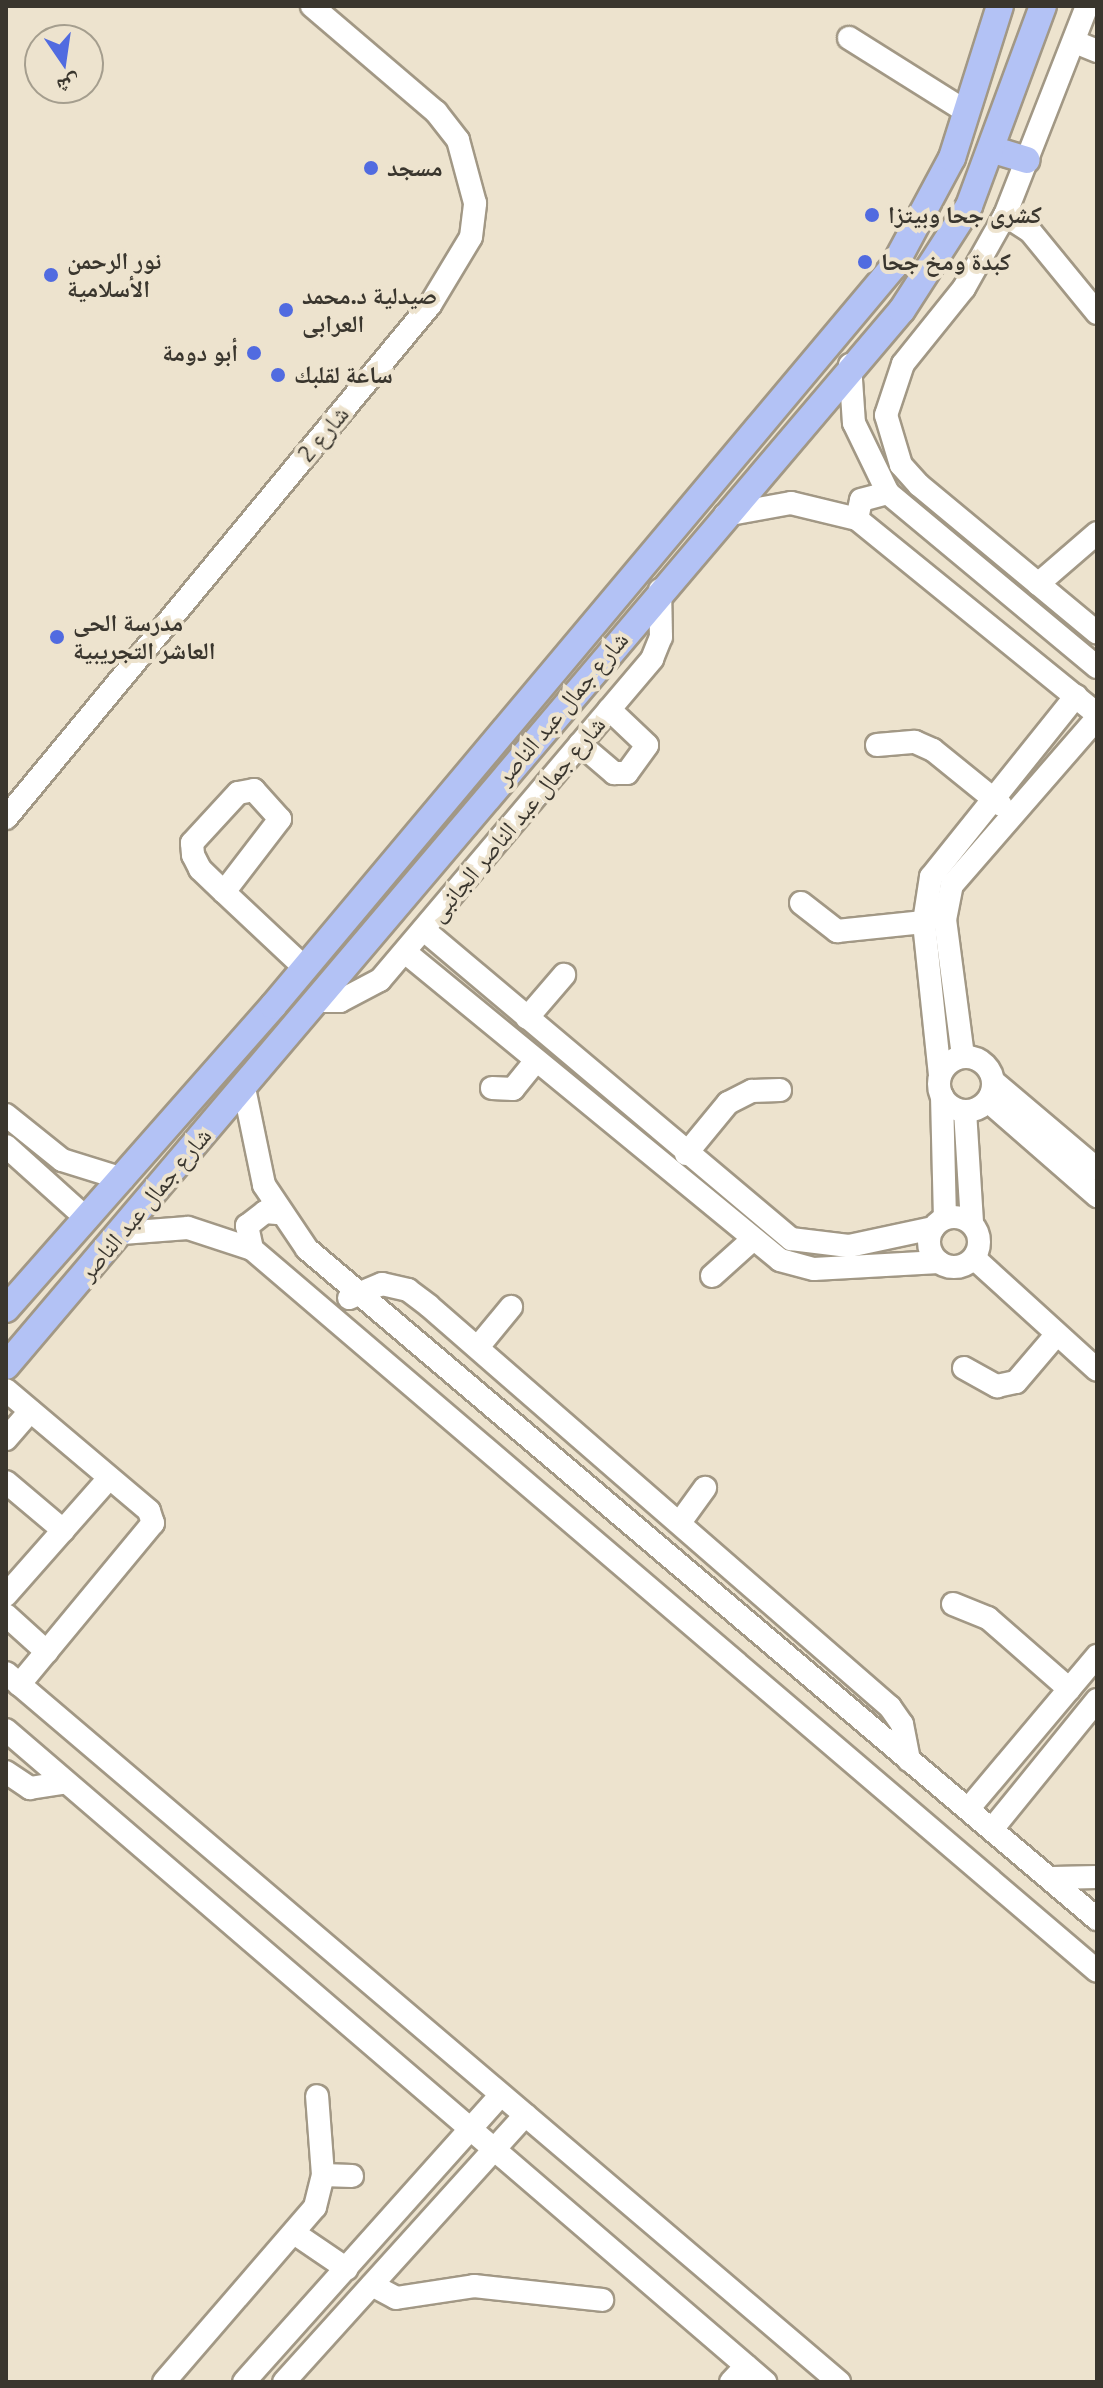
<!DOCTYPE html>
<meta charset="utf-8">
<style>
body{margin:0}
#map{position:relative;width:1103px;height:2388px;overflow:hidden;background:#ede3ce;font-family:Ubuntu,"Noto Naskh Arabic",sans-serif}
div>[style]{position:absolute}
.roads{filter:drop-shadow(2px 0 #a29885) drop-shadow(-2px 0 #a29885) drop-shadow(0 2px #a29885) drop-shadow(0 -2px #a29885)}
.minor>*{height:22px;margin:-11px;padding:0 11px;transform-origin:11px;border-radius:11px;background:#fff}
.minor>.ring{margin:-11px;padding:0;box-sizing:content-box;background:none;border:22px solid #fff;border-radius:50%}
.major>*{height:26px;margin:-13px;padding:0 13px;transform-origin:13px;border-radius:13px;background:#b3c2f5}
.dots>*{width:22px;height:22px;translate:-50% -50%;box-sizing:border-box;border:4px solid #ede3ce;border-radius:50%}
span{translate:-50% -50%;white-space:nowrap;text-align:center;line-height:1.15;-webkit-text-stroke:8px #ede3ce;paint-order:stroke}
.poi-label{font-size:24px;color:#3a362e;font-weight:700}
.left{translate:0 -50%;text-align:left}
.right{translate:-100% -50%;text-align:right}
.street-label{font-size:24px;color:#3a362e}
.frame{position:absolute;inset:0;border:8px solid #3a362e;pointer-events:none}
.north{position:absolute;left:24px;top:24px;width:80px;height:80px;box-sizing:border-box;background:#ede3ce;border:2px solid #a59e8e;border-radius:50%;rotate:167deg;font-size:22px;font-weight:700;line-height:32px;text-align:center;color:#3a362e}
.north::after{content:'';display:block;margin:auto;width:28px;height:36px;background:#516be0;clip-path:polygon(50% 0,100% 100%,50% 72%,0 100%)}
</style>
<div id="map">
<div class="roads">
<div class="minor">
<i style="left:1087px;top:6px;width:225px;rotate:111.4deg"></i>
<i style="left:1005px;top:215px;width:84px;rotate:119.3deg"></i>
<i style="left:964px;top:288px;width:97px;rotate:128.8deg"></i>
<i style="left:903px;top:364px;width:54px;rotate:108.4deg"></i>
<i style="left:886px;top:415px;width:52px;rotate:73.3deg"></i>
<i style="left:901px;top:465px;width:27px;rotate:48deg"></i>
<i style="left:919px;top:485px;width:231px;rotate:39.7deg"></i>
<i style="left:849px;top:38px;width:139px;rotate:32.1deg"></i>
<i style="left:1075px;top:42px;width:24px;rotate:22deg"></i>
<i style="left:1005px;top:215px;width:30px;rotate:33deg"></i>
<i style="left:1030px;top:231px;width:106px;rotate:50.7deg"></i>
<i style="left:850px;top:365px;width:58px;rotate:86.1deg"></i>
<i style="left:854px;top:423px;width:78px;rotate:64.1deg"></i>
<i style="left:888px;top:493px;width:272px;rotate:39.8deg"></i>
<i style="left:725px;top:515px;width:67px;rotate:-10.3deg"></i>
<i style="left:791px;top:503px;width:68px;rotate:13.6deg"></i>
<i style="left:857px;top:519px;width:309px;rotate:39.1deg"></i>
<i style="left:857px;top:519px;width:19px;rotate:-78deg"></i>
<i style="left:861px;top:500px;width:28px;rotate:-15deg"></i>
<i style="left:1038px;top:584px;width:78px;rotate:-40.8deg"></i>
<i style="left:580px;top:744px;width:45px;rotate:40.5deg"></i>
<i style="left:614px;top:773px;width:13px"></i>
<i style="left:627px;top:773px;width:34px;rotate:-54deg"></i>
<i style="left:647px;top:745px;width:52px;rotate:-136.5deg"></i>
<i style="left:877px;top:745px;width:38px;rotate:-5deg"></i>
<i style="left:915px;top:742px;width:20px;rotate:24deg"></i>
<i style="left:933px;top:750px;width:87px;rotate:39deg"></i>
<i style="left:6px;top:818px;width:666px;rotate:-50.43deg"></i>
<i style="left:430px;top:305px;width:79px;rotate:-58.9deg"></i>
<i style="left:471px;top:237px;width:34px;rotate:-83deg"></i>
<i style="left:475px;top:203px;width:65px;rotate:-105.1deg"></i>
<i style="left:458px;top:140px;width:36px;rotate:-128deg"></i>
<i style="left:436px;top:112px;width:163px;rotate:-139.5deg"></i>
<i style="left:224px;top:892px;width:92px;rotate:-52.5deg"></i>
<i style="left:280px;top:819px;width:39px;rotate:-132deg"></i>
<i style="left:254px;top:790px;width:16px;rotate:169deg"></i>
<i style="left:238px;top:793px;width:68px;rotate:132.6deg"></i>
<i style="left:192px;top:843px;width:12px;rotate:85deg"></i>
<i style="left:193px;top:855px;width:16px;rotate:63deg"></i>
<i style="left:200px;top:869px;width:33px;rotate:44deg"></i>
<i style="left:224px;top:892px;width:111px;rotate:43.2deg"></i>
<i style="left:801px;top:903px;width:46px;rotate:37.9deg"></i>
<i style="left:837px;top:931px;width:87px;rotate:-5.9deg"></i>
<i style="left:424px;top:930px;width:480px;rotate:40.1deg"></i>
<i style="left:791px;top:1239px;width:58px;rotate:6.9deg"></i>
<i style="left:849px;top:1246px;width:86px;rotate:-12.1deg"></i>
<i style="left:405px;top:952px;width:485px;rotate:39.4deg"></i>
<i style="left:780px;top:1260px;width:35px;rotate:15deg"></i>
<i style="left:814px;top:1269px;width:125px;rotate:-3.2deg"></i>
<i style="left:317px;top:1001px;width:23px"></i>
<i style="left:340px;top:1001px;width:45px;rotate:-27.7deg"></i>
<i style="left:380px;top:980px;width:421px;rotate:-49.7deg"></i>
<i style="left:652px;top:659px;width:24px;rotate:-68deg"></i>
<i style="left:661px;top:637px;width:47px;rotate:-91.2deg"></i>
<i style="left:527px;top:1018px;width:57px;rotate:-49.3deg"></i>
<i style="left:963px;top:1056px;width:137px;rotate:-97.5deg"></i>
<i style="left:945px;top:920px;width:36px;rotate:-79deg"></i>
<i style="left:952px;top:885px;width:221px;rotate:-49deg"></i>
<i class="ring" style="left:939px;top:1057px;width:32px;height:32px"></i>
<i style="left:940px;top:1075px;width:154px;rotate:-96deg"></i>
<i style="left:924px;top:922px;width:46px;rotate:-81.2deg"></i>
<i style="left:931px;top:877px;width:232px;rotate:-51.3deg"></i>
<i style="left:994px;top:1082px;width:135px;rotate:40.2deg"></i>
<i style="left:244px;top:1088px;width:99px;rotate:78.3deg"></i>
<i style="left:264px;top:1185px;width:77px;rotate:56.1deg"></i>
<i style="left:307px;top:1249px;width:1036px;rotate:40.3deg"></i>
<i style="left:492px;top:1088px;width:21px;rotate:3deg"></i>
<i style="left:513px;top:1089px;width:36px;rotate:-51deg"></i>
<i style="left:942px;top:1096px;width:122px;rotate:88.6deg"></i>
<i style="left:988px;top:1101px;width:145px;rotate:41.1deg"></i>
<i style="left:965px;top:1111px;width:111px;rotate:86.4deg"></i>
<i style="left:6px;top:1115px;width:72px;rotate:38.8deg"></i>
<i style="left:62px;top:1160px;width:64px;rotate:17.3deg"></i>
<i style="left:6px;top:1146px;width:109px;rotate:42deg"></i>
<i style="left:686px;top:1154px;width:66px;rotate:-50.5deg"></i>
<i style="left:728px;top:1103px;width:27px;rotate:-27deg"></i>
<i style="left:752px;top:1091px;width:28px;rotate:-2deg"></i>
<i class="ring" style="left:929px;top:1217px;width:28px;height:28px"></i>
<i style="left:122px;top:1233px;width:66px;rotate:-4.3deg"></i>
<i style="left:188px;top:1228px;width:67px;rotate:18.2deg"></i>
<i style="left:252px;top:1249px;width:1111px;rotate:40.51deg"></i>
<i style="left:252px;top:1249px;width:24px;rotate:-102deg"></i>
<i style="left:247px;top:1226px;width:23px;rotate:-38deg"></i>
<i style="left:265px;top:1212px;width:12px;rotate:5deg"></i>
<i style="left:974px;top:1258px;width:166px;rotate:42.3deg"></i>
<i style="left:712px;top:1276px;width:52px;rotate:-41.9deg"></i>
<i style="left:349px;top:1298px;width:36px;rotate:-23deg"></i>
<i style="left:382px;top:1284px;width:27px;rotate:13deg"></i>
<i style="left:408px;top:1290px;width:26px;rotate:37deg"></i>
<i style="left:429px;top:1306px;width:611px;rotate:41.02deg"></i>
<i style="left:890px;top:1707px;width:21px;rotate:55deg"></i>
<i style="left:902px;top:1724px;width:37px;rotate:79deg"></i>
<i style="left:478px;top:1347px;width:52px;rotate:-50.5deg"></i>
<i style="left:964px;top:1368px;width:38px;rotate:29deg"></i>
<i style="left:997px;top:1386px;width:19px;rotate:-12deg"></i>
<i style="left:1016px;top:1382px;width:62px;rotate:-49.6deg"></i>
<i style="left:6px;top:1390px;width:187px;rotate:40.2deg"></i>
<i style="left:149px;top:1511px;width:13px;rotate:72deg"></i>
<i style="left:153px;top:1523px;width:210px;rotate:129.6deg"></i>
<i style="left:6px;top:1439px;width:37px;rotate:-49deg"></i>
<i style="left:6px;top:1482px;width:75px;rotate:40.1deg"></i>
<i style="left:681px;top:1521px;width:41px;rotate:-54deg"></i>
<i style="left:6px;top:1595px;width:156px;rotate:-48.6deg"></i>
<i style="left:953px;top:1604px;width:38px;rotate:22deg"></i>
<i style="left:988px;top:1618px;width:108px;rotate:41.2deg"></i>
<i style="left:6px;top:1615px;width:55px;rotate:42.1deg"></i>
<i style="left:6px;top:1673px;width:1094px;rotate:40.4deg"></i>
<i style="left:6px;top:1730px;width:1001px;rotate:40.66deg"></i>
<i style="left:6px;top:1772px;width:29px;rotate:34deg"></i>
<i style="left:30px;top:1788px;width:36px;rotate:-9deg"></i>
<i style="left:969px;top:1808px;width:199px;rotate:-49.9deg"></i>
<i style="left:993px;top:1828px;width:165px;rotate:-50.9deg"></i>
<i style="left:1053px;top:1878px;width:44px;rotate:-1.3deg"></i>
<i style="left:323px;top:2175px;width:29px;rotate:2deg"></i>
<i style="left:297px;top:2235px;width:60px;rotate:34.2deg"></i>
<i style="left:372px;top:2285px;width:27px;rotate:28deg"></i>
<i style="left:396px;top:2298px;width:79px;rotate:-8.7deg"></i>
<i style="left:474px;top:2286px;width:129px;rotate:6.2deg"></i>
<i style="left:164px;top:2382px;width:231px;rotate:-49.2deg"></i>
<i style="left:315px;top:2207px;width:33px;rotate:-76deg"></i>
<i style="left:323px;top:2175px;width:79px;rotate:-94.3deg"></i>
<i style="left:244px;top:2382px;width:385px;rotate:-48.2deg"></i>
<i style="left:284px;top:2382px;width:360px;rotate:-47.9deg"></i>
<i style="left:731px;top:2382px;width:22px;rotate:-47deg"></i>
</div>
<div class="major">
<i style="left:994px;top:150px;width:34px;rotate:17deg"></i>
<i style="left:6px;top:1309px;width:404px;rotate:-48.6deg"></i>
<i style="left:273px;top:1006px;width:966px;rotate:-50deg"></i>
<i style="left:894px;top:266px;width:123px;rotate:-61.8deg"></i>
<i style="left:952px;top:158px;width:159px;rotate:-72.5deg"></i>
<i style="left:6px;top:1366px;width:1385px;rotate:-49.69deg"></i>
<i style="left:902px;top:310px;width:124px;rotate:-57.2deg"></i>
<i style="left:969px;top:206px;width:213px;rotate:-69.7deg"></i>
</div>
</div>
<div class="dots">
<i style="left:371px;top:168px;background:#516be0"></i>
<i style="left:872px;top:215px;background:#516be0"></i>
<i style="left:865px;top:262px;background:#516be0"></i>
<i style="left:51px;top:275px;background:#516be0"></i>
<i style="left:286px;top:310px;background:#516be0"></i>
<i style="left:254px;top:353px;background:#516be0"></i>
<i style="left:278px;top:375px;background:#516be0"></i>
<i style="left:57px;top:637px;background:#516be0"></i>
</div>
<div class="poi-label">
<span class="left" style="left:387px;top:168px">مسجد</span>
<span class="left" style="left:888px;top:215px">كشرى جحا وبيتزا</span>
<span class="left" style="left:67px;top:275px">نور الرحمن<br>الأسلامية</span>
<span class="left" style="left:881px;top:262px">كبدة ومخ جحا</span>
<span class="left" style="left:302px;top:310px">صيدلية د.محمد<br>العرابى</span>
<span class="right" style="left:238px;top:353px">أبو دومة</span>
<span class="left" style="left:294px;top:375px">ساعة لقلبك</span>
<span class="left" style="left:73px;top:637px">مدرسة الحى<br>العاشر التجريبية</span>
</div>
<div class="street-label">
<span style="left:323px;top:434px;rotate:-50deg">شارع 2</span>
<span style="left:562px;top:708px;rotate:-50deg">شارع جمال عبد الناصر</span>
<span style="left:517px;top:819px;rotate:-50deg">شارع جمال عبد الناصر الجانبى</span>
<span style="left:145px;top:1204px;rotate:-50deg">شارع جمال عبد الناصر</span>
</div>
<div class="frame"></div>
<div class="north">ش</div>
</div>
